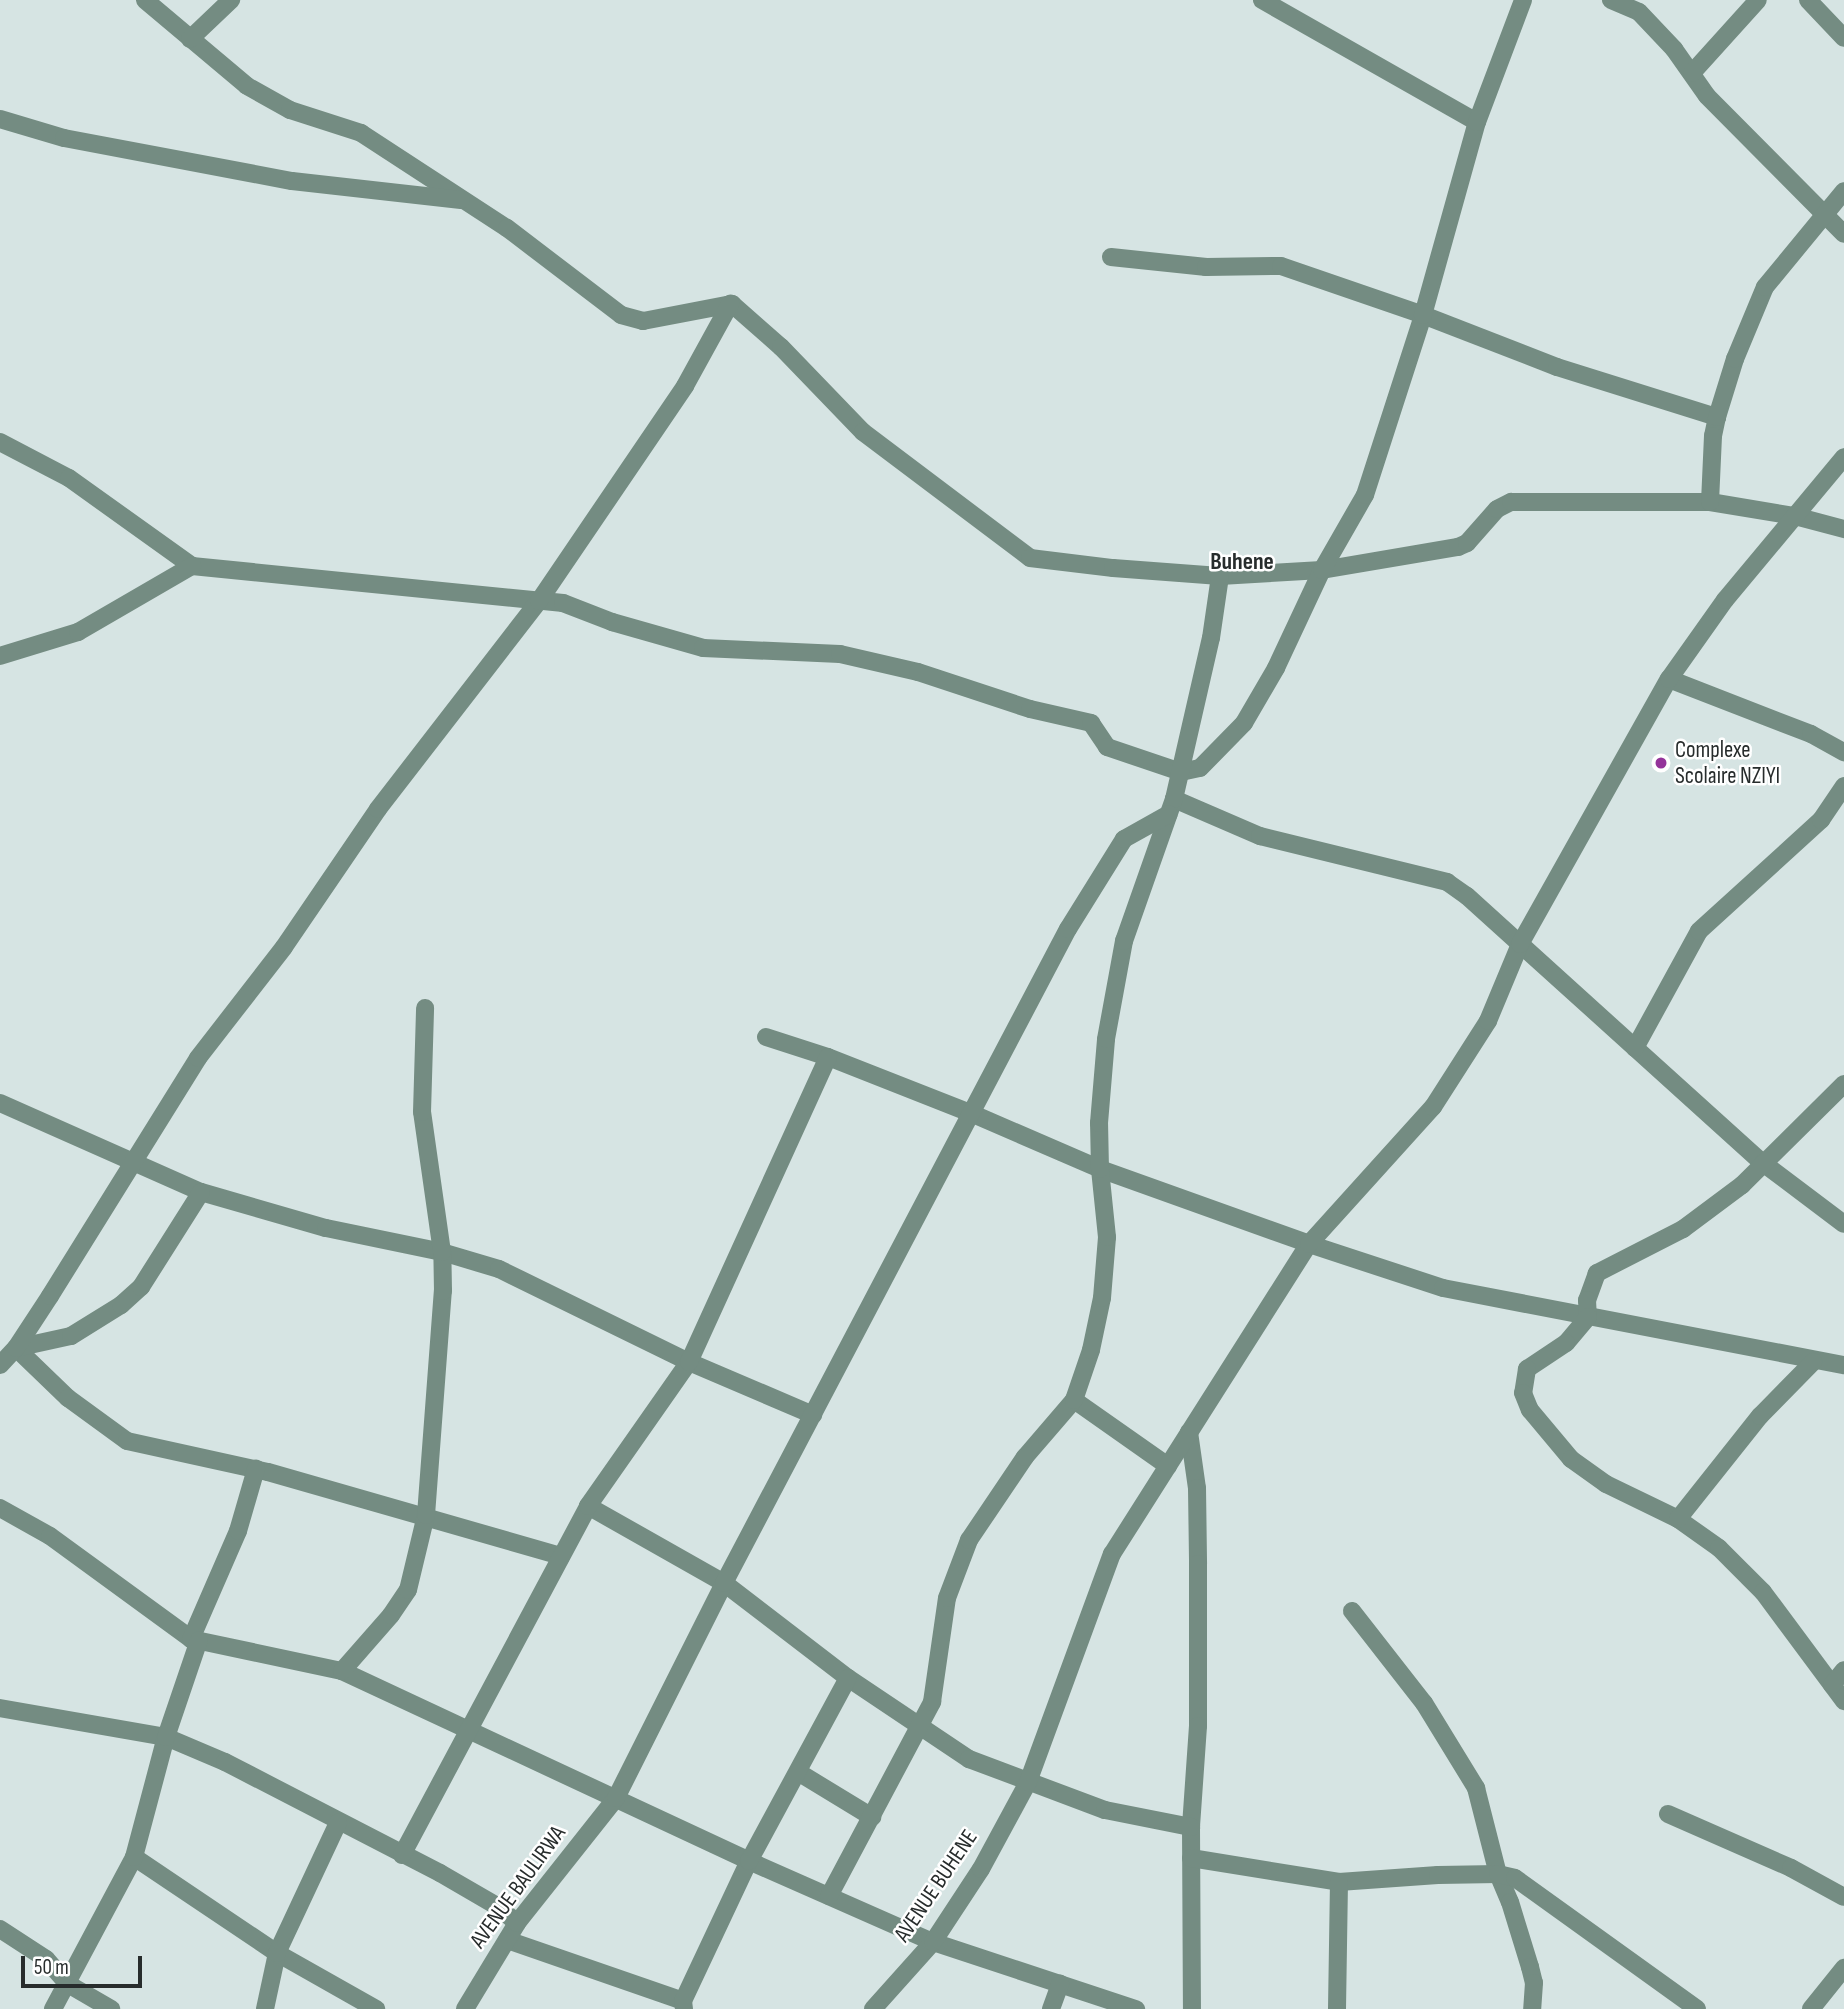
<!DOCTYPE html>
<style>
body{margin:0}
#map{position:relative;width:1844px;height:2009px;overflow:hidden;background:#d6e4e3;font-family:"Sofia Sans Condensed",sans-serif}
div>[style]{position:absolute}
.minor>*{height:18px;margin:-9px;padding:0 9px;transform-origin:9px;border-radius:9px;background:#748c82}
.dots>*{width:19px;height:19px;translate:-50% -50%;box-sizing:border-box;border:4px solid #fff;border-radius:50%}
span{translate:-50% -50%;white-space:nowrap;text-align:center;line-height:1.15;-webkit-text-stroke:5px #fff;paint-order:stroke}
.poi-label{font-size:23px;color:#272c2c}
.left{translate:0 -50%;text-align:left}
.street-label{font-size:23px;color:#272c2c}
.neighbourhood-label{font-size:24px;color:#272c2c;font-weight:700}
.scale{position:absolute;left:21px;top:1956px;width:121px;height:32px;box-sizing:border-box;border:4px solid #272c2c;border-top:0;padding-left:9px;font-size:21px;line-height:24px;white-space:nowrap;color:#272c2c;-webkit-text-stroke:5px #fff;paint-order:stroke}
</style>
<div id="map">
<div class="minor">
<i style="left:145px;top:0;width:133px;rotate:40.1deg"></i>
<i style="left:247px;top:86px;width:49px;rotate:29.2deg"></i>
<i style="left:290px;top:110px;width:75px;rotate:17.9deg"></i>
<i style="left:361px;top:133px;width:174px;rotate:33.1deg"></i>
<i style="left:507px;top:228px;width:143px;rotate:37.3deg"></i>
<i style="left:621px;top:315px;width:23px;rotate:15deg"></i>
<i style="left:643px;top:321px;width:91px;rotate:-10.8deg"></i>
<i style="left:732px;top:304px;width:65px;rotate:41.3deg"></i>
<i style="left:781px;top:347px;width:118px;rotate:46deg"></i>
<i style="left:863px;top:432px;width:209px;rotate:37deg"></i>
<i style="left:1030px;top:558px;width:84px;rotate:6.9deg"></i>
<i style="left:1113px;top:568px;width:107px;rotate:4.3deg"></i>
<i style="left:1220px;top:576px;width:102px;rotate:-3.4deg"></i>
<i style="left:1322px;top:570px;width:138px;rotate:-9.6deg"></i>
<i style="left:1458px;top:547px;width:10px;rotate:-24deg"></i>
<i style="left:1467px;top:543px;width:45px;rotate:-48.6deg"></i>
<i style="left:1497px;top:509px;width:16px;rotate:-27deg"></i>
<i style="left:1511px;top:502px;width:199px"></i>
<i style="left:1710px;top:502px;width:86px;rotate:9.4deg"></i>
<i style="left:1795px;top:516px;width:51px;rotate:14.9deg"></i>
<i style="left:1262px;top:0;width:247px;rotate:29.6deg"></i>
<i style="left:1611px;top:0;width:30px;rotate:23deg"></i>
<i style="left:1639px;top:12px;width:51px;rotate:46.6deg"></i>
<i style="left:1674px;top:49px;width:57px;rotate:54.9deg"></i>
<i style="left:1707px;top:96px;width:194px;rotate:45.2deg"></i>
<i style="left:1808px;top:0;width:52px;rotate:46.5deg"></i>
<i style="left:190px;top:39px;width:57px;rotate:-43.6deg"></i>
<i style="left:1692px;top:73px;width:98px;rotate:-47.9deg"></i>
<i style="left:0;top:119px;width:67px;rotate:16.5deg"></i>
<i style="left:64px;top:138px;width:232px;rotate:10.7deg"></i>
<i style="left:292px;top:181px;width:170px;rotate:6.4deg"></i>
<i style="left:1111px;top:257px;width:96px;rotate:6deg"></i>
<i style="left:1206px;top:267px;width:75px;rotate:-0.8deg"></i>
<i style="left:1281px;top:266px;width:150px;rotate:19deg"></i>
<i style="left:1423px;top:315px;width:144px;rotate:21.2deg"></i>
<i style="left:1557px;top:367px;width:168px;rotate:17.4deg"></i>
<i style="left:1717px;top:417px;width:19px;rotate:102deg"></i>
<i style="left:1713px;top:436px;width:66px;rotate:92.6deg"></i>
<i style="left:1717px;top:417px;width:61px;rotate:-72.8deg"></i>
<i style="left:1735px;top:359px;width:78px;rotate:-67.4deg"></i>
<i style="left:1765px;top:287px;width:124px;rotate:-50.5deg"></i>
<i style="left:0;top:442px;width:78px;rotate:27.6deg"></i>
<i style="left:69px;top:478px;width:151px;rotate:35.6deg"></i>
<i style="left:192px;top:566px;width:373px;rotate:5.7deg"></i>
<i style="left:563px;top:603px;width:53px;rotate:21.2deg"></i>
<i style="left:612px;top:622px;width:95px;rotate:15.9deg"></i>
<i style="left:703px;top:648px;width:137px;rotate:2.5deg"></i>
<i style="left:840px;top:654px;width:80px;rotate:13deg"></i>
<i style="left:918px;top:672px;width:118px;rotate:18.3deg"></i>
<i style="left:1030px;top:709px;width:63px;rotate:12.9deg"></i>
<i style="left:1091px;top:723px;width:29px;rotate:56deg"></i>
<i style="left:1107px;top:747px;width:78px;rotate:18.7deg"></i>
<i style="left:1181px;top:772px;width:19px;rotate:-12deg"></i>
<i style="left:1200px;top:768px;width:63px;rotate:-45.6deg"></i>
<i style="left:1244px;top:723px;width:64px;rotate:-59.8deg"></i>
<i style="left:1276px;top:668px;width:108px;rotate:-64.9deg"></i>
<i style="left:1322px;top:570px;width:86px;rotate:-60.2deg"></i>
<i style="left:1365px;top:495px;width:189px;rotate:-72.1deg"></i>
<i style="left:1423px;top:315px;width:200px;rotate:-74.4deg"></i>
<i style="left:1477px;top:122px;width:130px;rotate:-69.3deg"></i>
<i style="left:0;top:656px;width:82px;rotate:-17.1deg"></i>
<i style="left:78px;top:632px;width:132px;rotate:-30.1deg"></i>
<i style="left:1669px;top:679px;width:152px;rotate:21.2deg"></i>
<i style="left:1811px;top:734px;width:38px;rotate:29deg"></i>
<i style="left:1174px;top:799px;width:94px;rotate:23.3deg"></i>
<i style="left:1260px;top:836px;width:193px;rotate:13.8deg"></i>
<i style="left:1447px;top:882px;width:24px;rotate:35deg"></i>
<i style="left:1467px;top:896px;width:399px;rotate:42.1deg"></i>
<i style="left:1763px;top:1163px;width:101px;rotate:37deg"></i>
<i style="left:766px;top:1037px;width:65px;rotate:17.9deg"></i>
<i style="left:828px;top:1057px;width:156px;rotate:21.5deg"></i>
<i style="left:973px;top:1114px;width:138px;rotate:23.4deg"></i>
<i style="left:1100px;top:1169px;width:222px;rotate:19.7deg"></i>
<i style="left:1309px;top:1244px;width:141px;rotate:18.2deg"></i>
<i style="left:1443px;top:1288px;width:408px;rotate:10.9deg"></i>
<i style="left:1635px;top:1048px;width:133px;rotate:-61.3deg"></i>
<i style="left:1699px;top:931px;width:165px;rotate:-42.3deg"></i>
<i style="left:1821px;top:820px;width:41px;rotate:-55.9deg"></i>
<i style="left:1844px;top:1084px;width:144px;rotate:135.3deg"></i>
<i style="left:1742px;top:1185px;width:74px;rotate:143.3deg"></i>
<i style="left:1683px;top:1229px;width:97px;rotate:152.9deg"></i>
<i style="left:1597px;top:1273px;width:29px;rotate:110deg"></i>
<i style="left:1587px;top:1300px;width:17px;rotate:87deg"></i>
<i style="left:1588px;top:1317px;width:34px;rotate:130deg"></i>
<i style="left:1566px;top:1343px;width:47px;rotate:146.3deg"></i>
<i style="left:1527px;top:1369px;width:24px;rotate:99deg"></i>
<i style="left:1523px;top:1393px;width:18px;rotate:68deg"></i>
<i style="left:1530px;top:1410px;width:64px;rotate:50.1deg"></i>
<i style="left:1571px;top:1459px;width:43px;rotate:35.5deg"></i>
<i style="left:1606px;top:1484px;width:80px;rotate:25.9deg"></i>
<i style="left:1678px;top:1519px;width:50px;rotate:35.3deg"></i>
<i style="left:1719px;top:1548px;width:62px;rotate:45deg"></i>
<i style="left:1763px;top:1592px;width:136px;rotate:53.4deg"></i>
<i style="left:0;top:1103px;width:220px;rotate:23.9deg"></i>
<i style="left:201px;top:1192px;width:130px;rotate:16.1deg"></i>
<i style="left:326px;top:1228px;width:118px;rotate:11.7deg"></i>
<i style="left:442px;top:1252px;width:59px;rotate:16.6deg"></i>
<i style="left:499px;top:1269px;width:212px;rotate:26.1deg"></i>
<i style="left:689px;top:1362px;width:135px;rotate:23.1deg"></i>
<i style="left:16px;top:1348px;width:72px;rotate:43.9deg"></i>
<i style="left:68px;top:1398px;width:73px;rotate:36.1deg"></i>
<i style="left:127px;top:1441px;width:144px;rotate:12.4deg"></i>
<i style="left:268px;top:1472px;width:305px;rotate:16deg"></i>
<i style="left:16px;top:1348px;width:56px;rotate:-12.3deg"></i>
<i style="left:71px;top:1336px;width:59px;rotate:-31.8deg"></i>
<i style="left:121px;top:1305px;width:27px;rotate:-42deg"></i>
<i style="left:141px;top:1287px;width:112px;rotate:-57.7deg"></i>
<i style="left:0;top:1365px;width:23px;rotate:-47deg"></i>
<i style="left:16px;top:1348px;width:62px;rotate:-56.8deg"></i>
<i style="left:50px;top:1296px;width:280px;rotate:-58.1deg"></i>
<i style="left:198px;top:1058px;width:140px;rotate:-52.2deg"></i>
<i style="left:284px;top:947px;width:167px;rotate:-55.7deg"></i>
<i style="left:378px;top:809px;width:263px;rotate:-52.3deg"></i>
<i style="left:539px;top:601px;width:260px;rotate:-55.8deg"></i>
<i style="left:685px;top:386px;width:94px;rotate:-61.2deg"></i>
<i style="left:1074px;top:1400px;width:115px;rotate:35.1deg"></i>
<i style="left:1189px;top:1432px;width:57px;rotate:81.9deg"></i>
<i style="left:1197px;top:1488px;width:76px;rotate:89.2deg"></i>
<i style="left:1198px;top:1564px;width:162px;rotate:90deg"></i>
<i style="left:1198px;top:1726px;width:101px;rotate:94deg"></i>
<i style="left:1191px;top:1827px;width:182px;rotate:89.7deg"></i>
<i style="left:588px;top:1506px;width:156px;rotate:29.5deg"></i>
<i style="left:724px;top:1583px;width:156px;rotate:37.5deg"></i>
<i style="left:848px;top:1678px;width:146px;rotate:33.8deg"></i>
<i style="left:969px;top:1759px;width:145px;rotate:20.6deg"></i>
<i style="left:1105px;top:1810px;width:88px;rotate:11.2deg"></i>
<i style="left:0;top:1508px;width:57px;rotate:29.2deg"></i>
<i style="left:50px;top:1536px;width:175px;rotate:36.1deg"></i>
<i style="left:191px;top:1639px;width:154px;rotate:12deg"></i>
<i style="left:342px;top:1671px;width:449px;rotate:25deg"></i>
<i style="left:749px;top:1861px;width:201px;rotate:23.8deg"></i>
<i style="left:933px;top:1942px;width:214px;rotate:18.3deg"></i>
<i style="left:1678px;top:1519px;width:132px;rotate:-51.5deg"></i>
<i style="left:1760px;top:1416px;width:76px;rotate:-45.5deg"></i>
<i style="left:1352px;top:1611px;width:117px;rotate:52deg"></i>
<i style="left:1424px;top:1703px;width:100px;rotate:58.5deg"></i>
<i style="left:1476px;top:1788px;width:89px;rotate:75.7deg"></i>
<i style="left:1498px;top:1874px;width:30px;rotate:67deg"></i>
<i style="left:1510px;top:1902px;width:68px;rotate:72.9deg"></i>
<i style="left:1530px;top:1967px;width:16px;rotate:76deg"></i>
<i style="left:1534px;top:1983px;width:26px;rotate:94deg"></i>
<i style="left:191px;top:1639px;width:118px;rotate:-66.5deg"></i>
<i style="left:238px;top:1531px;width:65px;rotate:-73.8deg"></i>
<i style="left:342px;top:1671px;width:74px;rotate:-48.8deg"></i>
<i style="left:391px;top:1615px;width:30px;rotate:-56deg"></i>
<i style="left:408px;top:1590px;width:77px;rotate:-76.5deg"></i>
<i style="left:426px;top:1515px;width:225px;rotate:-85.7deg"></i>
<i style="left:443px;top:1291px;width:39px;rotate:-91deg"></i>
<i style="left:442px;top:1252px;width:141px;rotate:-98.1deg"></i>
<i style="left:422px;top:1112px;width:104px;rotate:-88.3deg"></i>
<i style="left:1832px;top:1685px;width:19px;rotate:-51deg"></i>
<i style="left:0;top:1708px;width:169px;rotate:9.9deg"></i>
<i style="left:166px;top:1737px;width:64px;rotate:23deg"></i>
<i style="left:225px;top:1762px;width:242px;rotate:27.3deg"></i>
<i style="left:440px;top:1873px;width:66px;rotate:30.1deg"></i>
<i style="left:497px;top:1906px;width:26px;rotate:40deg"></i>
<i style="left:798px;top:1772px;width:87px;rotate:31.3deg"></i>
<i style="left:1668px;top:1814px;width:134px;rotate:23.7deg"></i>
<i style="left:1791px;top:1868px;width:60px;rotate:28.7deg"></i>
<i style="left:402px;top:1855px;width:395px;rotate:-61.9deg"></i>
<i style="left:588px;top:1506px;width:176px;rotate:-55deg"></i>
<i style="left:689px;top:1362px;width:335px;rotate:-65.5deg"></i>
<i style="left:134px;top:1857px;width:172px;rotate:33.9deg"></i>
<i style="left:277px;top:1953px;width:114px;rotate:29.5deg"></i>
<i style="left:1191px;top:1858px;width:150px;rotate:9.2deg"></i>
<i style="left:1339px;top:1882px;width:99px;rotate:-4deg"></i>
<i style="left:1438px;top:1875px;width:60px;rotate:-1deg"></i>
<i style="left:1498px;top:1874px;width:17px;rotate:13deg"></i>
<i style="left:1515px;top:1878px;width:224px;rotate:35.7deg"></i>
<i style="left:829px;top:1896px;width:220px;rotate:-62deg"></i>
<i style="left:932px;top:1702px;width:105px;rotate:-81.8deg"></i>
<i style="left:947px;top:1598px;width:62px;rotate:-69.2deg"></i>
<i style="left:969px;top:1540px;width:100px;rotate:-56deg"></i>
<i style="left:1025px;top:1457px;width:75px;rotate:-49.3deg"></i>
<i style="left:1074px;top:1400px;width:53px;rotate:-71.2deg"></i>
<i style="left:1091px;top:1350px;width:53px;rotate:-78.1deg"></i>
<i style="left:1102px;top:1298px;width:61px;rotate:-85.3deg"></i>
<i style="left:1107px;top:1237px;width:68px;rotate:-95.9deg"></i>
<i style="left:1100px;top:1169px;width:46px;rotate:-91.2deg"></i>
<i style="left:1099px;top:1123px;width:84px;rotate:-85.2deg"></i>
<i style="left:1106px;top:1039px;width:100px;rotate:-79.6deg"></i>
<i style="left:1124px;top:941px;width:151px;rotate:-70.6deg"></i>
<i style="left:1174px;top:799px;width:165px;rotate:-77.1deg"></i>
<i style="left:1211px;top:638px;width:63px;rotate:-81.7deg"></i>
<i style="left:0;top:1929px;width:55px;rotate:33.1deg"></i>
<i style="left:46px;top:1959px;width:33px;rotate:49deg"></i>
<i style="left:68px;top:1984px;width:50px;rotate:30.2deg"></i>
<i style="left:507px;top:1940px;width:186px;rotate:19.1deg"></i>
<i style="left:53px;top:2009px;width:172px;rotate:-61.9deg"></i>
<i style="left:134px;top:1857px;width:124px;rotate:-75.1deg"></i>
<i style="left:166px;top:1737px;width:102px;rotate:-71.2deg"></i>
<i style="left:265px;top:2009px;width:57px;rotate:-77.9deg"></i>
<i style="left:277px;top:1953px;width:144px;rotate:-64.9deg"></i>
<i style="left:465px;top:2009px;width:100px;rotate:-58.8deg"></i>
<i style="left:517px;top:1923px;width:159px;rotate:-51.6deg"></i>
<i style="left:616px;top:1798px;width:241px;rotate:-63.3deg"></i>
<i style="left:724px;top:1583px;width:739px;rotate:-62.26deg"></i>
<i style="left:1068px;top:929px;width:106px;rotate:-58.1deg"></i>
<i style="left:1124px;top:839px;width:51px;rotate:-29.1deg"></i>
<i style="left:684px;top:2009px;width:8px;rotate:-97deg"></i>
<i style="left:683px;top:2001px;width:155px;rotate:-64.8deg"></i>
<i style="left:749px;top:1861px;width:208px;rotate:-61.6deg"></i>
<i style="left:873px;top:2009px;width:90px;rotate:-48.2deg"></i>
<i style="left:933px;top:1942px;width:87px;rotate:-56.7deg"></i>
<i style="left:981px;top:1869px;width:99px;rotate:-61.6deg"></i>
<i style="left:1028px;top:1782px;width:243px;rotate:-69.8deg"></i>
<i style="left:1112px;top:1554px;width:367px;rotate:-57.6deg"></i>
<i style="left:1309px;top:1244px;width:185px;rotate:-47.9deg"></i>
<i style="left:1433px;top:1107px;width:102px;rotate:-57.4deg"></i>
<i style="left:1488px;top:1021px;width:83px;rotate:-67.4deg"></i>
<i style="left:1520px;top:944px;width:304px;rotate:-60.7deg"></i>
<i style="left:1669px;top:679px;width:97px;rotate:-54.7deg"></i>
<i style="left:1725px;top:600px;width:186px;rotate:-50.2deg"></i>
<i style="left:1051px;top:2009px;width:27px;rotate:-70deg"></i>
<i style="left:1337px;top:2009px;width:127px;rotate:-89.1deg"></i>
<i style="left:1811px;top:2009px;width:53px;rotate:-51.2deg"></i>
</div>
<div class="dots">
<i style="left:1661px;top:763px;background:#94339a"></i>
</div>
<div class="poi-label">
<span class="left" style="left:1675px;top:763px">Complexe<br>Scolaire NZIYI</span>
</div>
<div class="street-label">
<span style="left:936px;top:1886px;rotate:-56deg">AVENUE BUHENE</span>
<span style="left:518px;top:1887px;rotate:-54deg">AVENUE BAULIRWA</span>
</div>
<div class="neighbourhood-label">
<span style="left:1242px;top:562px">Buhene</span>
</div>
<div class="scale">50 m</div>
</div>
